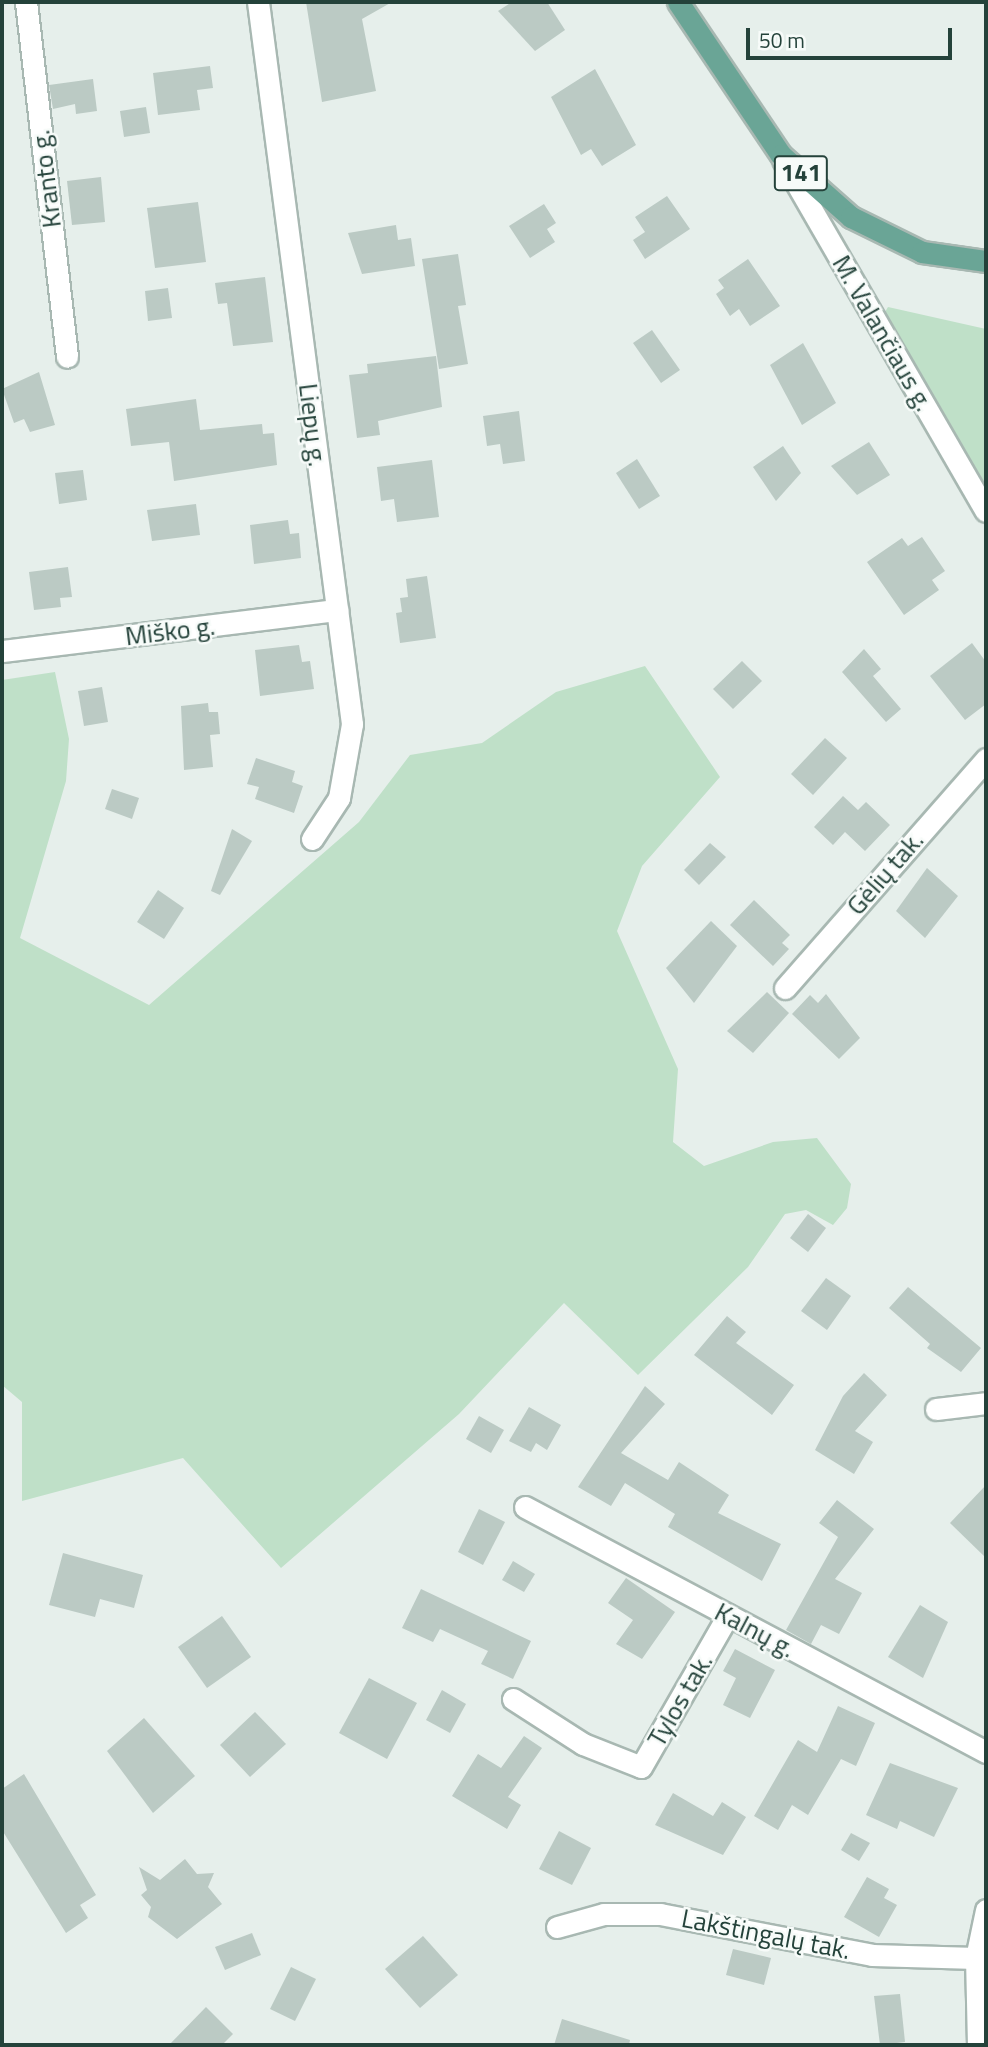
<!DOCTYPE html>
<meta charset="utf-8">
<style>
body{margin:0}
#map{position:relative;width:988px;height:2047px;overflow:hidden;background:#e6efeb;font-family:"Titillium Web",sans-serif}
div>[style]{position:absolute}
.green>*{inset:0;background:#bfe0c8}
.building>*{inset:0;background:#bbcac4}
.roads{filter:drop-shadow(2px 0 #a8b8b2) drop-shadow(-2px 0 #a8b8b2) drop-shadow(0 2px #a8b8b2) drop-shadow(0 -2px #a8b8b2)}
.minor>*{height:21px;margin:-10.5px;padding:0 10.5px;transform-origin:10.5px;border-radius:10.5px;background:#fff}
.primary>*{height:21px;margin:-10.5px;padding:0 10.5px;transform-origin:10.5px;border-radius:10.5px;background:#6aa596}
span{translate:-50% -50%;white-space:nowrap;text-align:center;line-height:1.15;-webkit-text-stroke:5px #f7fbf9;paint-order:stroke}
.shield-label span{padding:2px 5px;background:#f7fbf9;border:2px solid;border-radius:5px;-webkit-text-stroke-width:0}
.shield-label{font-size:24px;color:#24423a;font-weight:700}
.street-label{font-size:26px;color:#24423a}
.frame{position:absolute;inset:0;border:4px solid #24423a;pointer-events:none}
.scale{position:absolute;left:746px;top:28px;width:206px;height:32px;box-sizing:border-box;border:4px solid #24423a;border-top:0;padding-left:9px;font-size:21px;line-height:24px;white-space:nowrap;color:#24423a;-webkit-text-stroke:5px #f7fbf9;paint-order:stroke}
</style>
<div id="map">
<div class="green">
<i style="clip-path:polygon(888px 307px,986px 329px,986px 489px,885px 312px)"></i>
<i style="clip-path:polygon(645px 666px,720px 777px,642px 866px,617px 931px,678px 1069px,673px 1142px,704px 1166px,773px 1142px,817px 1138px,851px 1184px,847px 1208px,833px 1225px,806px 1210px,785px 1214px,748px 1267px,638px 1375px,564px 1303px,459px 1414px,281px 1568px,183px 1458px,22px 1501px,22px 1402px,2px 1385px,2px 680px,55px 672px,69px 739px,66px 781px,20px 938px,149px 1005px,359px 822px,410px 755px,482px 743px,556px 692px)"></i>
</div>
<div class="building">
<i style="clip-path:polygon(306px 2px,392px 2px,362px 19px,376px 91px,322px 102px)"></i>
<i style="clip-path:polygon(512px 2px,547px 2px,565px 30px,535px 51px,498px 11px)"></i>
<i style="clip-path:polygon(210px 66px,213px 88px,197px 90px,200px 110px,158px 115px,153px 73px)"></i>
<i style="clip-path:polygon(595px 69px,636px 145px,602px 166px,591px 149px,581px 155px,551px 97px)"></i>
<i style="clip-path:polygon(93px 79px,97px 111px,76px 114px,75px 104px,53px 109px,49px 85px)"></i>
<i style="clip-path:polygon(146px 107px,150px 133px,124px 137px,120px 111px)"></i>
<i style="clip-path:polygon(101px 177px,105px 222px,72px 225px,67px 181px)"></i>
<i style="clip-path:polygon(667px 196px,690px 229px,645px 259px,633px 240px,645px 232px,635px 217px)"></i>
<i style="clip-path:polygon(198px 202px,206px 262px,155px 268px,147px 208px)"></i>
<i style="clip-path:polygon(544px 204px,556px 223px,547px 229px,555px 242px,530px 258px,509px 226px)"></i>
<i style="clip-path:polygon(396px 225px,398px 240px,411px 238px,415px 266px,362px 274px,348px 233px)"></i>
<i style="clip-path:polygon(458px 254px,466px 305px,458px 306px,468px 364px,439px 369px,422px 259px)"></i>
<i style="clip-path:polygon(748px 259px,780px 306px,750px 326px,739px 309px,730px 316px,716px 294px,724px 288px,718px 280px)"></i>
<i style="clip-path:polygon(265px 277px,273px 342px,233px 346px,227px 303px,218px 304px,215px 283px)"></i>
<i style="clip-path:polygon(168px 288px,172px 318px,148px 321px,145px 291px)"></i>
<i style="clip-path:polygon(652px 330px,680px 370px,661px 383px,633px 343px)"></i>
<i style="clip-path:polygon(803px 343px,836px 403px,802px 425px,770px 365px)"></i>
<i style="clip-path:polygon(436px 356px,442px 407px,378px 421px,380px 435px,357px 438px,349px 375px,368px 373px,367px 364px)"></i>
<i style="clip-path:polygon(39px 372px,55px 425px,30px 432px,24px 419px,14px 423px,2px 389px)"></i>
<i style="clip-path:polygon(196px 399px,200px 430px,262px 424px,263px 434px,274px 433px,277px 465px,174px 481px,169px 442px,131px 446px,126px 409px)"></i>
<i style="clip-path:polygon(519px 411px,525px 461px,503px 464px,500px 444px,487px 446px,483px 416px)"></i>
<i style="clip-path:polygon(869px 442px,890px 475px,857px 495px,831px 466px)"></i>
<i style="clip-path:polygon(783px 446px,801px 473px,776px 501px,753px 467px)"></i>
<i style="clip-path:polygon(637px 459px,660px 496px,639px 509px,616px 473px)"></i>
<i style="clip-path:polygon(432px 460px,439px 517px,397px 522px,394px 499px,381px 501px,377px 467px)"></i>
<i style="clip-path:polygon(83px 470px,87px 500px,59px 504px,55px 473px)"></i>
<i style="clip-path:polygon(196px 504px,200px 535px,152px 541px,147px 510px)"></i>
<i style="clip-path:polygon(288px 520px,290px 534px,299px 533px,301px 558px,254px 564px,250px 525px)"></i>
<i style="clip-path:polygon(922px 537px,945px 571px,932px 580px,939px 590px,904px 615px,867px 562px,902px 538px,908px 546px)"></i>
<i style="clip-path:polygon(68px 567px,72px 597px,60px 598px,61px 607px,34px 610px,29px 572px)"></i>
<i style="clip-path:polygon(427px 576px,436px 638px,400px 643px,396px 613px,402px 612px,400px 598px,408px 597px,406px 579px)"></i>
<i style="clip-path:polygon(972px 643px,986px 662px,986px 704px,965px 720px,930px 676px)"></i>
<i style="clip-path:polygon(299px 645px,302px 662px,310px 661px,314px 689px,260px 696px,255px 650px)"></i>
<i style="clip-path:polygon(864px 649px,881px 669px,873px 676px,901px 709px,886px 722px,842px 672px)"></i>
<i style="clip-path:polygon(742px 661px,762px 681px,733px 709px,713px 689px)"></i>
<i style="clip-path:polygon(102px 687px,108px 722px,84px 726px,78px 691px)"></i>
<i style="clip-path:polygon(208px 703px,209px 712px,218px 712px,220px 734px,210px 735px,213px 767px,184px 770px,181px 706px)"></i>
<i style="clip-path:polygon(825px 738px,847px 758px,813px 795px,791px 774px)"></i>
<i style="clip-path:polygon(256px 758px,295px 771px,292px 782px,303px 786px,294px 813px,255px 799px,259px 787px,247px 784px)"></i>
<i style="clip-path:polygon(112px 789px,139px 798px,132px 819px,105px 809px)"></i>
<i style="clip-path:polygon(843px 796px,858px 810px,866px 802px,890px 825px,865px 851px,845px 832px,833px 845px,814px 827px)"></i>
<i style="clip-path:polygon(232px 829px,252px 841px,220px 895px,211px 891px)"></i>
<i style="clip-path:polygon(710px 843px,726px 857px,699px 885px,684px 870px)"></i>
<i style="clip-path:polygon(927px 868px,958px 896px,925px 938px,896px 911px)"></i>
<i style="clip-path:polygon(158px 890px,184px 908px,164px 939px,137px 922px)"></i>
<i style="clip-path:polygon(754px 900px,790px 935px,782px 943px,789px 949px,773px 966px,730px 925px)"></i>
<i style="clip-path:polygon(711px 921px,737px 946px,694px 1003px,666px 968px)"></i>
<i style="clip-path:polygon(767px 992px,789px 1013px,753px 1053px,727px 1031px)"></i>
<i style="clip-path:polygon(826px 994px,860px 1038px,839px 1059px,792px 1014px,810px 995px,818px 1003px)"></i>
<i style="clip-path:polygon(808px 1214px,826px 1228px,808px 1252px,790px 1238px)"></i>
<i style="clip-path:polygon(826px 1278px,851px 1296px,827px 1330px,801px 1311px)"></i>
<i style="clip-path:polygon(908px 1287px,981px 1348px,961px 1372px,927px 1348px,930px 1344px,889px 1308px)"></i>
<i style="clip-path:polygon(727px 1316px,746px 1332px,736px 1343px,794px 1385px,772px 1415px,694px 1355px)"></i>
<i style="clip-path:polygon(864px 1373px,887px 1395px,855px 1431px,873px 1442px,854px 1474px,815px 1450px,843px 1396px)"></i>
<i style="clip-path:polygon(645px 1386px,665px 1404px,621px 1453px,668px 1480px,679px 1462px,729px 1495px,718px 1513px,781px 1544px,762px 1581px,668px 1527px,675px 1514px,625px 1483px,611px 1506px,578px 1487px)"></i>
<i style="clip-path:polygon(529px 1407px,561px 1425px,547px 1450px,536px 1443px,531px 1452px,509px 1441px)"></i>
<i style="clip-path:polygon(479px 1416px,504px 1430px,491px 1453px,466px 1439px)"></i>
<i style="clip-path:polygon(986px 1485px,986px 1558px,950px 1523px)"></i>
<i style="clip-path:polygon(837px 1500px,874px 1529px,835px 1579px,862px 1593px,839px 1634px,821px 1625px,811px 1644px,786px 1630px,838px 1537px,819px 1523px)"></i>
<i style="clip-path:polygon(479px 1509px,505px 1522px,483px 1565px,458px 1552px)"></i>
<i style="clip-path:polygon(63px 1553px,143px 1575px,134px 1608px,100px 1599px,95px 1617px,49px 1605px)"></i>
<i style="clip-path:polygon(513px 1561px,535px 1574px,524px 1592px,502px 1580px)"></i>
<i style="clip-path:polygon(626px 1578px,675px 1612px,642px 1659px,616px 1644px,633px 1620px,608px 1603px)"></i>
<i style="clip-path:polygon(421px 1589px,531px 1641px,513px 1679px,481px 1664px,488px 1651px,440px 1629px,433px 1642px,402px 1628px)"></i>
<i style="clip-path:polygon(920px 1605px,948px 1622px,923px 1678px,888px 1657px)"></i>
<i style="clip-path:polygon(222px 1616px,251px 1657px,207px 1688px,178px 1647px)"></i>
<i style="clip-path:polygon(735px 1649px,775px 1670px,750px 1718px,723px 1705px,736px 1678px,723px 1671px)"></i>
<i style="clip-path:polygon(369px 1678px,417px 1703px,387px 1759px,339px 1733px)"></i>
<i style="clip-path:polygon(442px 1690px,466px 1704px,450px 1733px,426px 1720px)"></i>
<i style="clip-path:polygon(838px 1706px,875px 1723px,856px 1766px,841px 1759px,808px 1815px,792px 1805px,778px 1830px,754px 1816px,798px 1740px,817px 1752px)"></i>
<i style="clip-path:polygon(255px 1712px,286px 1744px,250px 1777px,220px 1745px)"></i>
<i style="clip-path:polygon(144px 1718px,195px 1776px,153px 1813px,107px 1751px)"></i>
<i style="clip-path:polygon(524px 1736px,542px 1748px,508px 1797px,521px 1805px,507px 1829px,452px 1796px,478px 1754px,501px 1768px)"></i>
<i style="clip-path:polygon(890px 1763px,958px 1788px,934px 1837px,900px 1821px,897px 1829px,866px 1815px)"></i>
<i style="clip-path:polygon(24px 1774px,96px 1895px,80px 1905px,88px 1918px,66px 1933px,2px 1830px,2px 1789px)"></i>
<i style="clip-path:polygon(673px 1793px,713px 1816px,722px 1802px,746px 1817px,723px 1855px,655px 1825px)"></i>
<i style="clip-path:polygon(559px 1831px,591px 1848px,572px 1885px,539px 1869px)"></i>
<i style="clip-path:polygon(851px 1833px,870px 1843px,859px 1861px,841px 1850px)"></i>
<i style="clip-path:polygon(185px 1859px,197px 1874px,214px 1873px,208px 1887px,222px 1904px,177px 1939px,148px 1917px,151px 1907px,141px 1895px,147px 1890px,139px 1867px,160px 1880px)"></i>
<i style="clip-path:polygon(867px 1877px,889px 1889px,884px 1898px,897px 1905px,879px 1937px,844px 1917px)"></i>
<i style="clip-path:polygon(252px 1933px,261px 1955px,225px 1970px,215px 1947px)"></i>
<i style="clip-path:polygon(423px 1936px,458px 1975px,420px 2008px,385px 1969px)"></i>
<i style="clip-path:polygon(733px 1949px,771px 1958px,764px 1985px,726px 1975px)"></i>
<i style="clip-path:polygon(291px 1967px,316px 1979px,295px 2021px,270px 2009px)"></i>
<i style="clip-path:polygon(900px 1994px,905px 2042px,880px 2045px,874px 1996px)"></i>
<i style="clip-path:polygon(206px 2007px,233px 2034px,222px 2045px,169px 2045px)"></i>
<i style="clip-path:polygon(562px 2019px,630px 2040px,629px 2045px,554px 2045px)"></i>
</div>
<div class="roads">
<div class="minor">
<i style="left:26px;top:2px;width:357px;rotate:83.4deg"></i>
<i style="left:258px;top:2px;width:728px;rotate:82.58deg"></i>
<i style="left:352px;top:724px;width:75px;rotate:100deg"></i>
<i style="left:339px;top:798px;width:49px;rotate:123.4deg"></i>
<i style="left:783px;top:160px;width:405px;rotate:60deg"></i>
<i style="left:2px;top:651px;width:338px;rotate:-7deg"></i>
<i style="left:785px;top:988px;width:305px;rotate:-48.7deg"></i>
<i style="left:936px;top:1409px;width:50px;rotate:-6.8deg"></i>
<i style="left:525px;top:1507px;width:522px;rotate:27.99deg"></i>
<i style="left:513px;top:1699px;width:83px;rotate:32.7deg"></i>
<i style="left:583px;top:1744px;width:62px;rotate:21.6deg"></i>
<i style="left:641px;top:1767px;width:175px;rotate:-60.2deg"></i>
<i style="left:557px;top:1927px;width:49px;rotate:-15.5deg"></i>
<i style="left:604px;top:1914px;width:56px"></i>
<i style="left:660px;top:1914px;width:216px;rotate:10.9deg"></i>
<i style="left:872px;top:1955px;width:104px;rotate:1.7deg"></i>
<i style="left:978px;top:2045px;width:87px;rotate:-91.3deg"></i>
<i style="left:976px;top:1958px;width:49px;rotate:-78.2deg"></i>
</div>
<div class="primary">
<i style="left:678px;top:2px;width:184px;rotate:56.1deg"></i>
<i style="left:781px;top:155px;width:94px;rotate:41.5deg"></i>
<i style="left:851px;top:217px;width:79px;rotate:26.2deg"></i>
<i style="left:922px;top:252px;width:65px;rotate:8deg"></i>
</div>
</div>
<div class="shield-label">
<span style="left:801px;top:173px">141</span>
</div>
<div class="street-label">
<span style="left:46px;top:179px;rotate:-97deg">Kranto g.</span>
<span style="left:883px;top:333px;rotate:60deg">M. Valančiaus g.</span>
<span style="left:313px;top:425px;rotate:83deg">Liepų g.</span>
<span style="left:170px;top:631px;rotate:-7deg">Miško g.</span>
<span style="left:885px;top:873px;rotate:-49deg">Gėlių tak.</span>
<span style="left:755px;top:1630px;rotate:28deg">Kalnų g.</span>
<span style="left:680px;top:1700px;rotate:-60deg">Tylos tak.</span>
<span style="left:766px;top:1934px;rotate:11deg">Lakštingalų tak.</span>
</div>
<div class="frame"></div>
<div class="scale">50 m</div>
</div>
